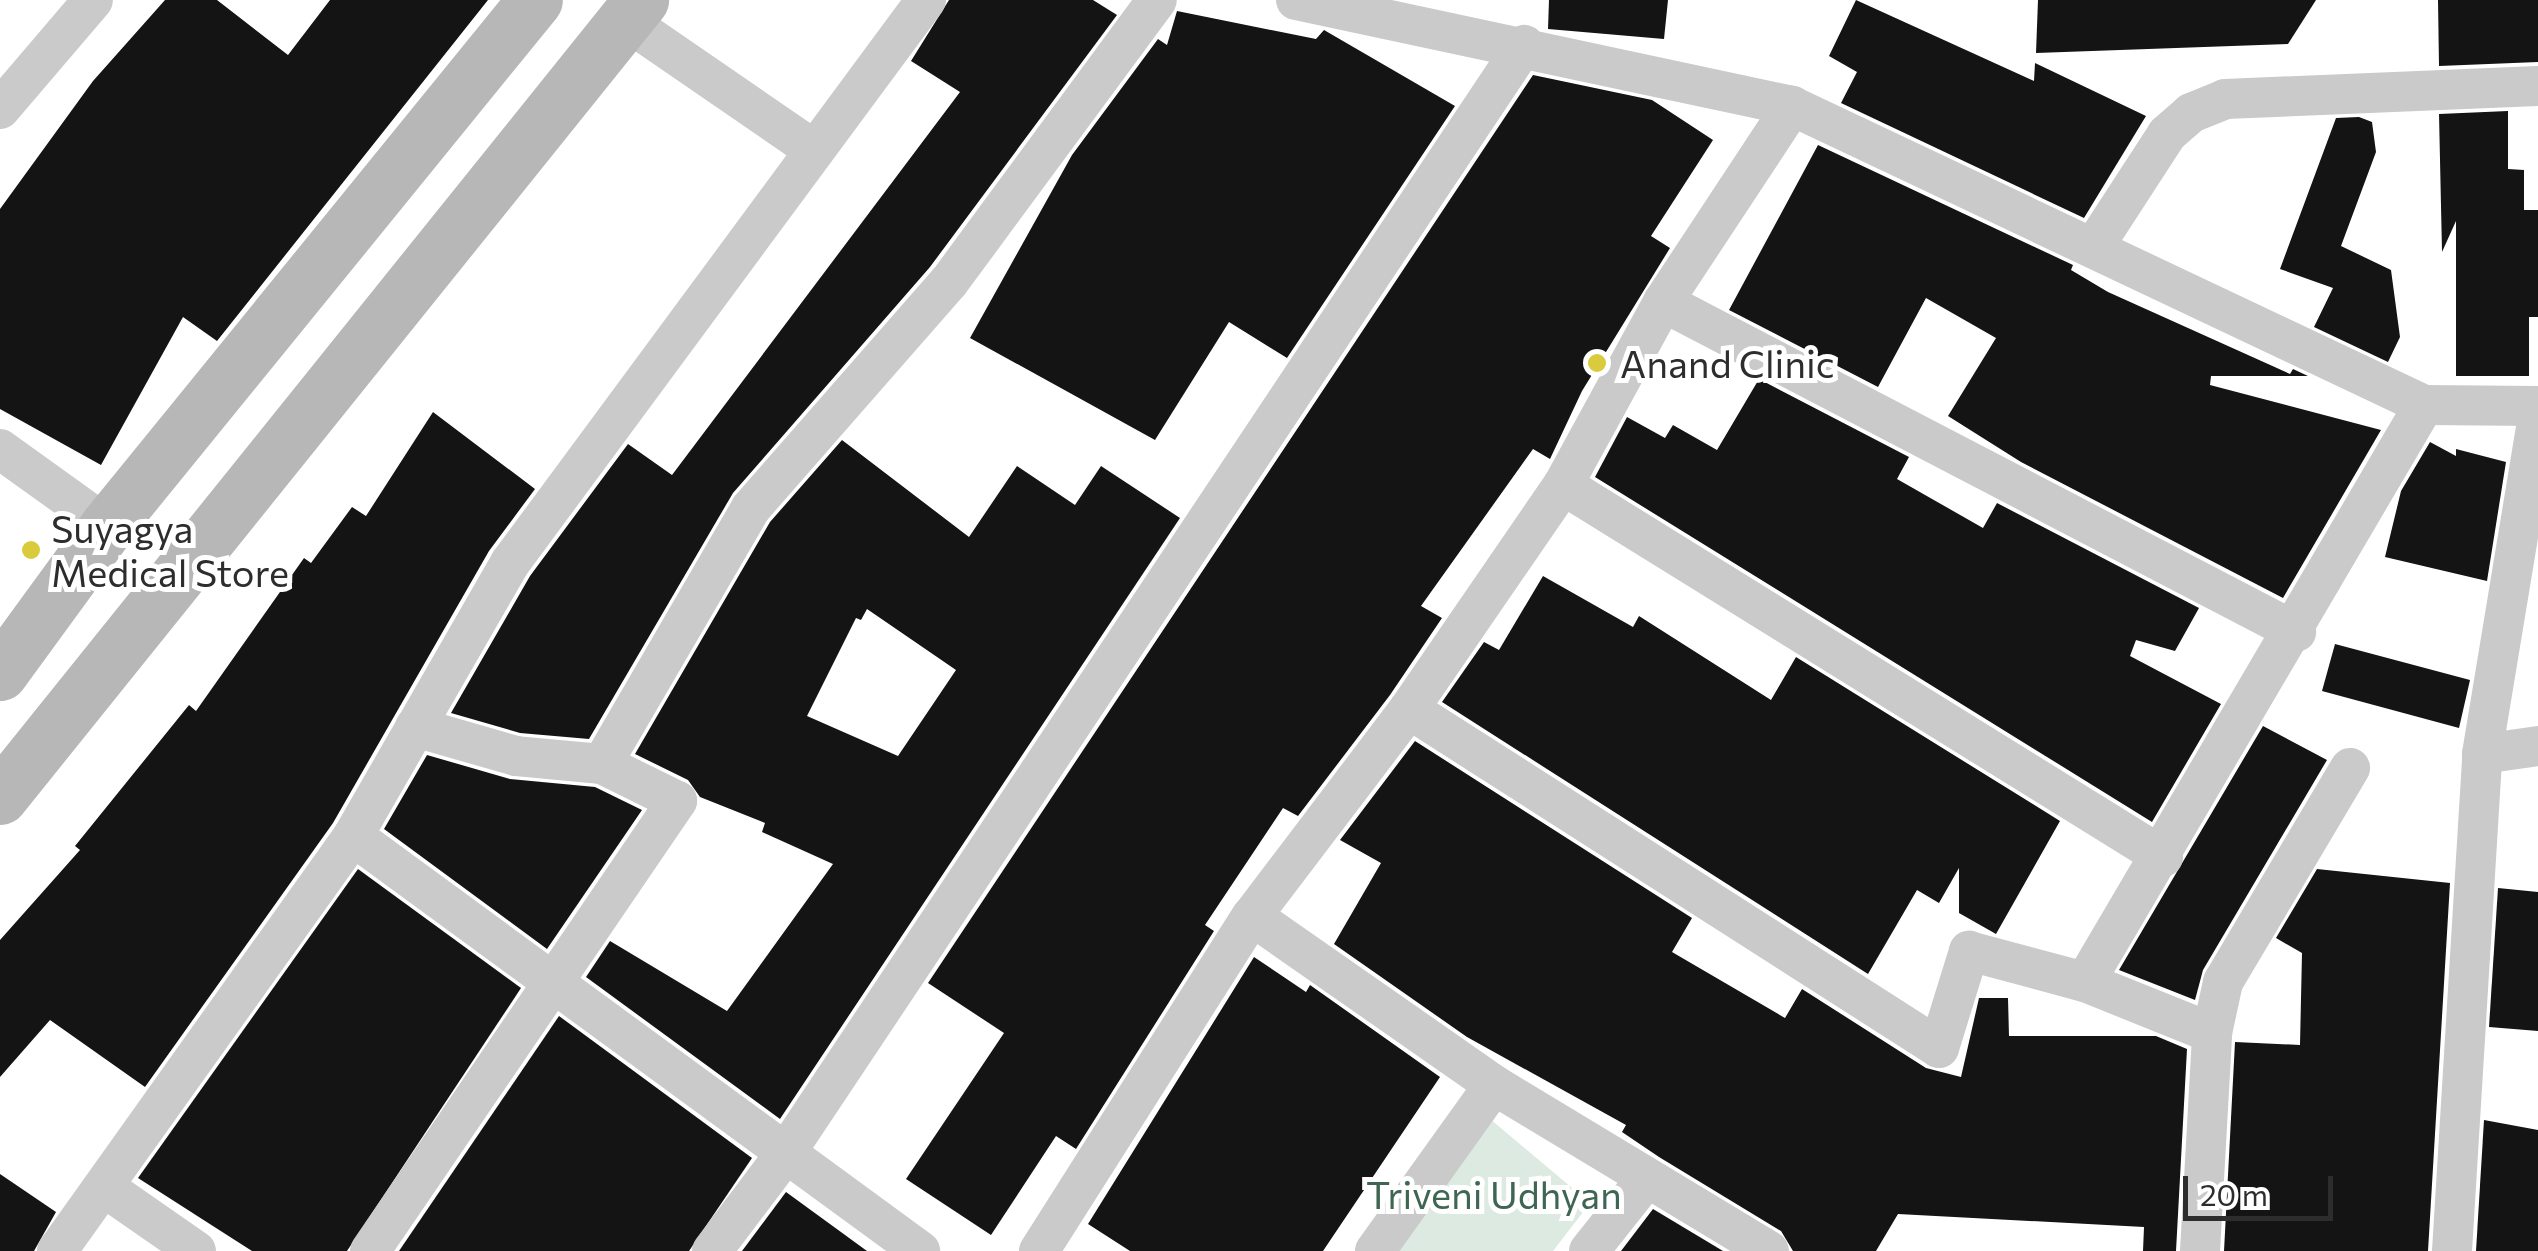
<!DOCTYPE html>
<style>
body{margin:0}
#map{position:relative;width:2538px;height:1251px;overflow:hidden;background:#fff;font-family:Commissioner,sans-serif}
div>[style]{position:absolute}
.green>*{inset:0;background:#dceae2}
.building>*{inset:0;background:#141414}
.street>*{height:40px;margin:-20px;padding:0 20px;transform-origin:20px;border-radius:20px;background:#cacaca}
.secondary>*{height:55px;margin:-27.5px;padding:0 27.5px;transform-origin:27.5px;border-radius:27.5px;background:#b7b7b7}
.dots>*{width:28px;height:28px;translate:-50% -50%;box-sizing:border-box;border:5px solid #fff;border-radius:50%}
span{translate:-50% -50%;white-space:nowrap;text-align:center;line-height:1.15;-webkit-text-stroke:10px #fff;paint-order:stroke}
.poi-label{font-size:38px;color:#2d2d2d}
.left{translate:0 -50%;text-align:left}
.park-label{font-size:38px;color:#3e6652}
.scale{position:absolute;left:2183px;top:1176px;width:150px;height:45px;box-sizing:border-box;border:5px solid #2d2d2d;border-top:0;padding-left:12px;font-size:30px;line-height:35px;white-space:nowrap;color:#2d2d2d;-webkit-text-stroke:8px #fff;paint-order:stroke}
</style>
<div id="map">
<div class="green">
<i style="clip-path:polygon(1483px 1113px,1590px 1203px,1553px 1251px,1382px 1251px)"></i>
</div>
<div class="building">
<i style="clip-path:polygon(165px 0,217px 0,288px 55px,330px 0,488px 0,217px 341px,183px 317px,101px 465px,0 409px,0 209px,93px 81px)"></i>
<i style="clip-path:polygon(949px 0,1093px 0,1117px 15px,930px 267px,733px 493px,589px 739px,520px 733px,451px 713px,530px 576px,628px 444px,672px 475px,960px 92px,911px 61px)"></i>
<i style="clip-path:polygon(1549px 0,1668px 0,1664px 39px,1548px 29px)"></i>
<i style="clip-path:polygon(1856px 0,2034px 81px,2035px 63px,2146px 116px,2084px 218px,1841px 103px,1857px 72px,1829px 56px)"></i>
<i style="clip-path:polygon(2038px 0,2316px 0,2288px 44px,2036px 53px)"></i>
<i style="clip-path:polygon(2438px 0,2538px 0,2538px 62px,2439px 66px)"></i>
<i style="clip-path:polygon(1177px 11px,1316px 39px,1324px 30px,1455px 106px,1287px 358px,1229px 322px,1155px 440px,970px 338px,1072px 155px,1158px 39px,1167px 45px)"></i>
<i style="clip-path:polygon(1533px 75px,1652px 100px,1713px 140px,1651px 236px,1670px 248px,1582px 391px,1550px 459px,1533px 449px,1421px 606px,1442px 618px,1390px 695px,1298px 816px,1283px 808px,1205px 925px,1214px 931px,1076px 1149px,1056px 1136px,991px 1235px,906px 1179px,1004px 1033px,928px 983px)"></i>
<i style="clip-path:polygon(2508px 111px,2508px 169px,2524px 170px,2524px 210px,2538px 210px,2538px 317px,2529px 317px,2529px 376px,2456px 376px,2456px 221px,2442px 252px,2439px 114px)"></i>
<i style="clip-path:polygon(2359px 117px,2372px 122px,2376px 152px,2341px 246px,2391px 270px,2400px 337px,2388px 362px,2314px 327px,2333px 288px,2280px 269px,2336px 118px)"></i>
<i style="clip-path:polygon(1818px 145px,2073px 265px,2071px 270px,2108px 292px,2290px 374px,2293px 369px,2308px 376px,2211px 376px,2210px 385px,2381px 430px,2283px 598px,2021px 462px,1948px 416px,1996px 338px,1926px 298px,1878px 387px,1729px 310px)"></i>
<i style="clip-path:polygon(1759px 379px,1909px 457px,1897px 479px,1983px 528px,1997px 503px,2199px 608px,2175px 651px,2136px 640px,2130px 656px,2221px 704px,2152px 822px,1595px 477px,1627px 417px,1665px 438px,1673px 425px,1717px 450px)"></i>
<i style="clip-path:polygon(433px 412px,535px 489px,489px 551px,333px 823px,145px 1087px,50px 1020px,0 1077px,0 940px,80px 850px,75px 846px,189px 705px,196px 711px,304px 558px,311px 563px,352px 507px,366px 516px)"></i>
<i style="clip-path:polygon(evenodd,842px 440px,969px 537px,1017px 466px,1075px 505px,1101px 466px,1180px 518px,780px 1119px,586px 977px,610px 941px,727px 1011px,833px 864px,762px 832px,765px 823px,700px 797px,688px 780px,635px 754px,770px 522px,842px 440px,867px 609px,956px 670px,898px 756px,807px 716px,856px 618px,861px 620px,867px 609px)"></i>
<i style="clip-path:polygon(2430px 442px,2456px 456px,2456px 449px,2506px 462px,2487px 581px,2385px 557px,2401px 491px)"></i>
<i style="clip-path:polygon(1543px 576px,1633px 627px,1639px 616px,1771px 700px,1796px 657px,2060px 821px,1996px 934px,1959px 913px,1959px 868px,1939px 903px,1917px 890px,1868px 974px,1442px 702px,1484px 642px,1499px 650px)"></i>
<i style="clip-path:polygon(2335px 644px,2470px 680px,2459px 728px,2322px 691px)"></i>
<i style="clip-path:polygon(2263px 726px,2327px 760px,2203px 970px,2195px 1000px,2119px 970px)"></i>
<i style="clip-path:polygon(1415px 741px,1692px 918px,1672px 952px,1785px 1018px,1802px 989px,1926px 1068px,1961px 1077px,1979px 998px,2008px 998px,2009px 1036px,2156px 1036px,2187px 1049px,2176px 1251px,2143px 1251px,2144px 1227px,1898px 1214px,1876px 1251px,1793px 1251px,1781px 1231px,1659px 1157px,1622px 1132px,1626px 1125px,1467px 1037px,1334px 944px,1381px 863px,1340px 840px)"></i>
<i style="clip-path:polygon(427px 755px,510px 779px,595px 787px,642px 810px,547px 949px,384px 829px)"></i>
<i style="clip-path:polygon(358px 869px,521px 988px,347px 1251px,252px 1251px,138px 1178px)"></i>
<i style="clip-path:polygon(2317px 869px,2450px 883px,2428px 1251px,2224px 1251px,2235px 1042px,2300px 1045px,2302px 953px,2276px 938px)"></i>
<i style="clip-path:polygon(2498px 888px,2538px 892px,2538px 1031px,2489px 1027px)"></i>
<i style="clip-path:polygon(1254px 957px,1306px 992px,1310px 985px,1440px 1077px,1323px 1251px,1130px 1251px,1088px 1224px)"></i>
<i style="clip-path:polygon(559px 1016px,752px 1158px,689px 1251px,399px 1251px)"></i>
<i style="clip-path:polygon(2484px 1120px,2538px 1130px,2538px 1251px,2476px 1251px)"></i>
<i style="clip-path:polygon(0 1174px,56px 1212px,34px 1251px,0 1251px)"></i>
<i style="clip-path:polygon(786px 1192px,867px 1251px,742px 1251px)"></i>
<i style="clip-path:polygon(1653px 1209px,1723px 1251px,1621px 1251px)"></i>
</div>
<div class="street">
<i style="left:1296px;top:0;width:507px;rotate:12.06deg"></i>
<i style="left:1792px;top:106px;width:699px;rotate:25.32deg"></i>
<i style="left:2424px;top:405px;width:114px;rotate:0.5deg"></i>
<i style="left:625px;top:20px;width:229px;rotate:34.5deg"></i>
<i style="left:0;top:109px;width:143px;rotate:-49.5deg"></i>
<i style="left:2095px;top:245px;width:132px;rotate:-57deg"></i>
<i style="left:2167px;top:134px;width:32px;rotate:-41deg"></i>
<i style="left:2191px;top:113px;width:37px;rotate:-22deg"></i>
<i style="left:2225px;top:99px;width:313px;rotate:-2.4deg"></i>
<i style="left:1663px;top:302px;width:714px;rotate:27.53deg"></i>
<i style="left:0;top:449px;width:132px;rotate:35.7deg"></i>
<i style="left:1563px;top:485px;width:706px;rotate:31.8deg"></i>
<i style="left:1409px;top:709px;width:629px;rotate:32.6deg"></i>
<i style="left:1939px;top:1048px;width:102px;rotate:-72.8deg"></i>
<i style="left:1969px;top:951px;width:120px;rotate:15deg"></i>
<i style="left:2085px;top:982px;width:669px;rotate:-59.56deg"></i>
<i style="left:2482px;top:754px;width:57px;rotate:-8.1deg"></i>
<i style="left:602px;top:764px;width:296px;rotate:-59.8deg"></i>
<i style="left:751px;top:508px;width:300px;rotate:-48.8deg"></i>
<i style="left:949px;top:282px;width:350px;rotate:-53.6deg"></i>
<i style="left:353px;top:836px;width:703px;rotate:36.2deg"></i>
<i style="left:1252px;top:916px;width:295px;rotate:34.9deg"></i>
<i style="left:1494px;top:1085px;width:321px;rotate:31.1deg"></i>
<i style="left:2085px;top:982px;width:137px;rotate:21.9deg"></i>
<i style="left:104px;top:1187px;width:112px;rotate:34.8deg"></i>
<i style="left:57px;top:1251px;width:510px;rotate:-54.5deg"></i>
<i style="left:353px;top:836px;width:315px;rotate:-60.1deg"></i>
<i style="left:510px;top:563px;width:700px;rotate:-53.54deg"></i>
<i style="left:370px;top:1251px;width:545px;rotate:-55.7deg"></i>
<i style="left:677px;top:801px;width:84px;rotate:-153.7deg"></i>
<i style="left:602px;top:764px;width:86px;rotate:-174.7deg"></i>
<i style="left:516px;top:756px;width:105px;rotate:-164deg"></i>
<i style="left:712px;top:1251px;width:121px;rotate:-53deg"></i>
<i style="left:785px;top:1154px;width:1333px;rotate:-56.32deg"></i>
<i style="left:1039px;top:1251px;width:397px;rotate:-57.6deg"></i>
<i style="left:1252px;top:916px;width:260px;rotate:-52.8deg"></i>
<i style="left:1409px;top:709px;width:272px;rotate:-55.5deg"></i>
<i style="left:1563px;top:485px;width:209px;rotate:-61.3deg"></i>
<i style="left:1663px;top:302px;width:235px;rotate:-56.6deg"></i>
<i style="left:1375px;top:1251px;width:204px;rotate:-54.4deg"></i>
<i style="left:1589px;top:1251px;width:92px;rotate:-51.6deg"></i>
<i style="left:2200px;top:1251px;width:218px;rotate:-86.8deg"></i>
<i style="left:2212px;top:1033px;width:52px;rotate:-77.8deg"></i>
<i style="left:2223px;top:982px;width:249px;rotate:-59.3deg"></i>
<i style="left:2452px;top:1251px;width:498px;rotate:-86.5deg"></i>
<i style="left:2482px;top:754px;width:343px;rotate:-80.6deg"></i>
</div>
<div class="secondary">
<i style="left:0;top:673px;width:182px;rotate:-53.9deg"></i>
<i style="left:107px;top:526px;width:678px;rotate:-50.87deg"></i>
<i style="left:0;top:797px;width:1023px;rotate:-51.19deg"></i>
</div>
<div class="dots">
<i style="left:1597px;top:363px;background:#d9cb3b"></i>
<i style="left:31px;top:550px;background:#d9cb3b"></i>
</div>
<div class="poi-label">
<span class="left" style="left:1620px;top:363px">Anand Clinic</span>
<span class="left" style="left:51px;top:550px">Suyagya<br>Medical Store</span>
</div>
<div class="park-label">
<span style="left:1494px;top:1194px">Triveni Udhyan</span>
</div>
<div class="scale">20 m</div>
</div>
